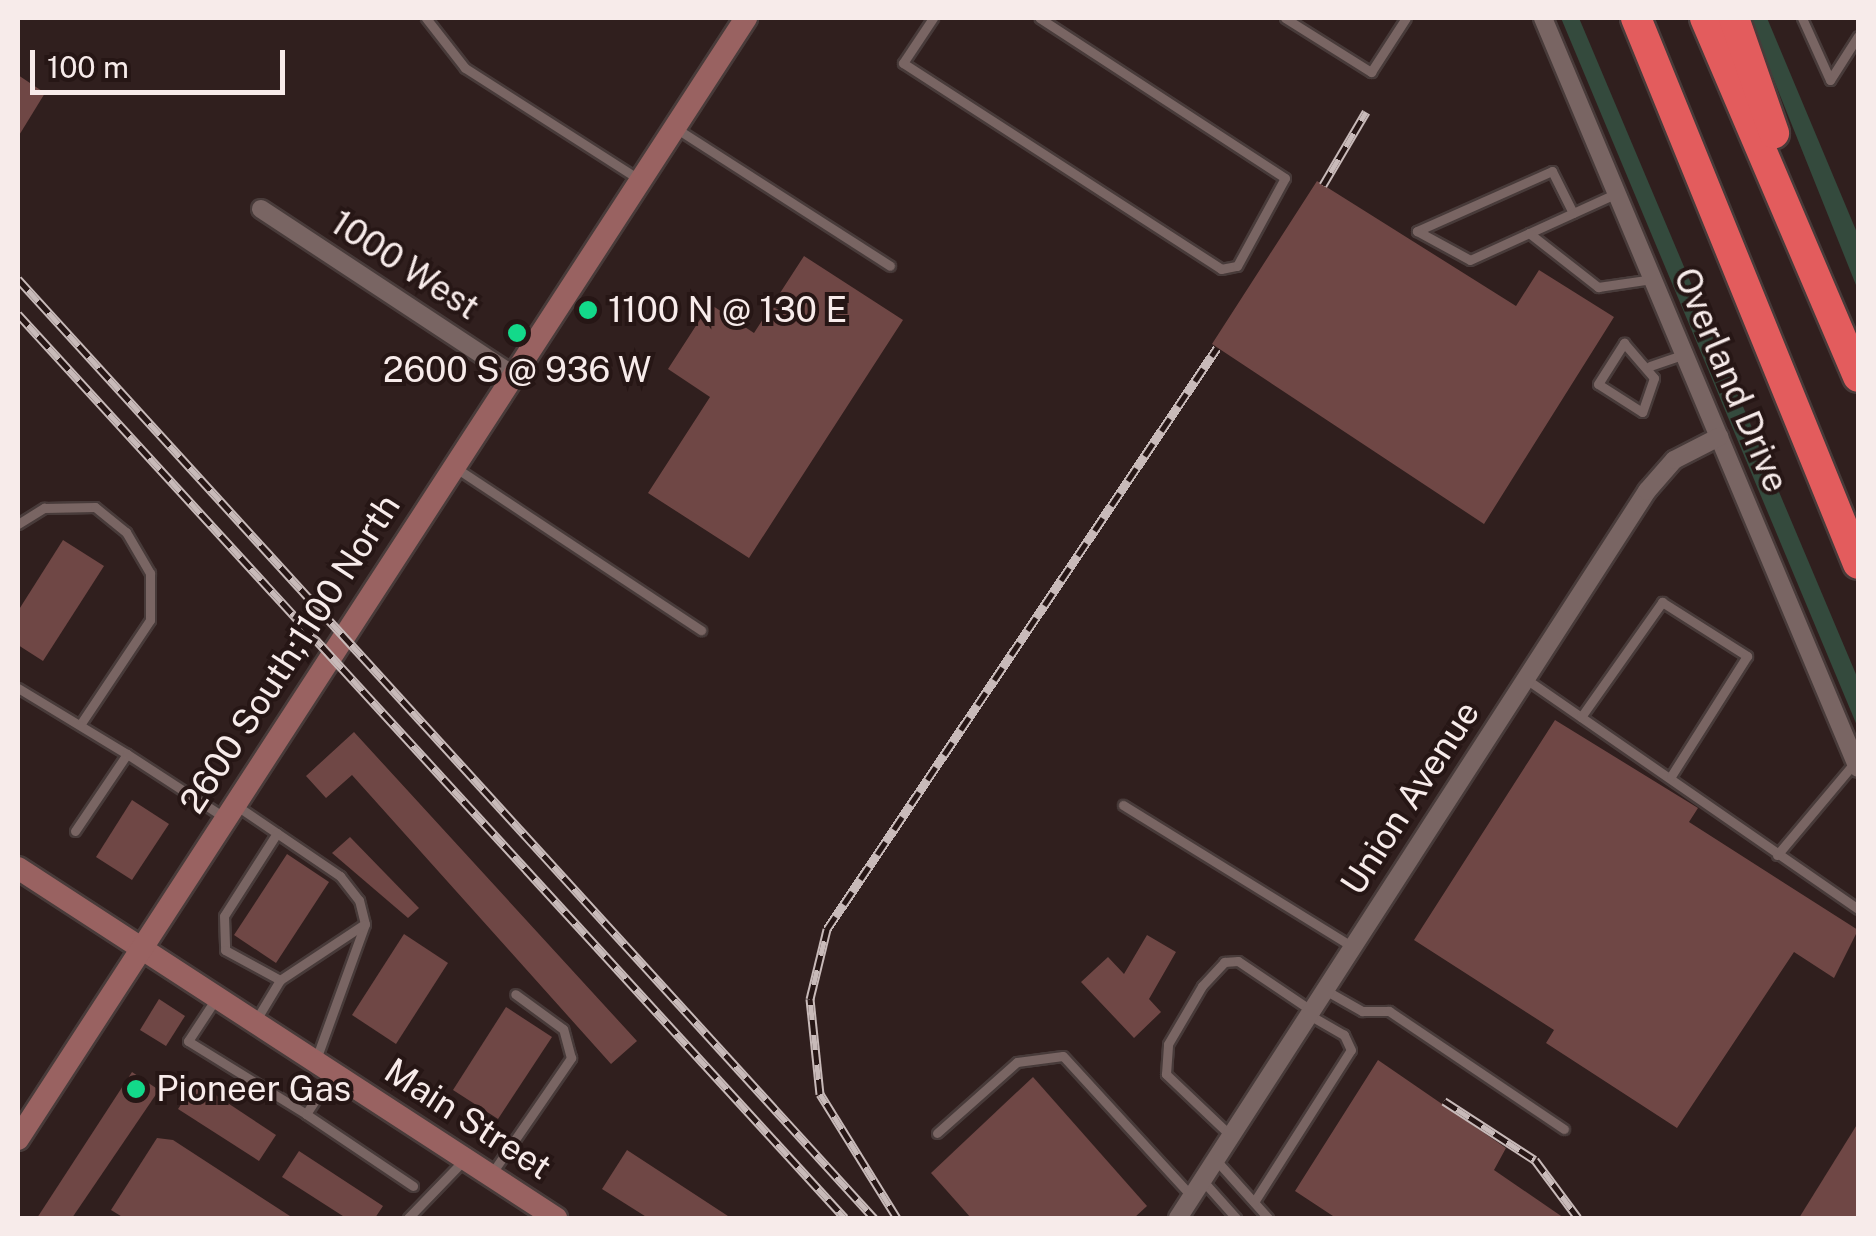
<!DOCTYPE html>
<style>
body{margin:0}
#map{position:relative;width:1876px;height:1236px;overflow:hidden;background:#301f1e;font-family:"Public Sans",sans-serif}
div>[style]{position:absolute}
.green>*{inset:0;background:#344a3d}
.building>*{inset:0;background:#6f4745}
.roads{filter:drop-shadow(2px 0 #483b3a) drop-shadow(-2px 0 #483b3a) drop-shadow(0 2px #483b3a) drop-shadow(0 -2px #483b3a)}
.lane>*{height:9px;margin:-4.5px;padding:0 4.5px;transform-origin:4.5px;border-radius:4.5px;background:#796563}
.street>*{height:18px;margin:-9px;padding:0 9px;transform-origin:9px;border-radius:9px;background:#796563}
.secondary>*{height:22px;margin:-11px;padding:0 11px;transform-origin:11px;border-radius:11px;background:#996261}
.highway>*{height:30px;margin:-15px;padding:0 15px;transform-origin:15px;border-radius:15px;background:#e35c5d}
.rail>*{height:9px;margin-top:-4.5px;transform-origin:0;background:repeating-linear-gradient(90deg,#261615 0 15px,#c8bab9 0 30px);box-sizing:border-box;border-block:2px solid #c8bab9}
.dots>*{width:28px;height:28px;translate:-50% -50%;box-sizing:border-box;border:5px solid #261615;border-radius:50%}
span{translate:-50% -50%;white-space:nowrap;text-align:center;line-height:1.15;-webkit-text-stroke:8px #261615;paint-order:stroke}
.street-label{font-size:35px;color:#f7ebea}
.poi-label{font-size:35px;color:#f7ebea}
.left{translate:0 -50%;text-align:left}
.frame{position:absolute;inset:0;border:20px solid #f7ebea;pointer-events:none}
.scale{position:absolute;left:30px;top:50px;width:255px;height:45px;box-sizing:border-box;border:5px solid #f7ebea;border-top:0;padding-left:12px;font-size:30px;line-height:35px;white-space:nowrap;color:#f7ebea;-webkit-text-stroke:8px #261615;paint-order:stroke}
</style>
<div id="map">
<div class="green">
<i style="clip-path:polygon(1561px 18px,1579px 18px,1858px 679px,1858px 728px)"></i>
<i style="clip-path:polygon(1749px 18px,1767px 18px,1858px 235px,1858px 290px)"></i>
</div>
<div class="building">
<i style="clip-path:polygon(18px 75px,45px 93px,18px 137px)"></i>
<i style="clip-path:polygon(1317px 181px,1516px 306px,1539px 270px,1614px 317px,1484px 524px,1212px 344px)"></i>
<i style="clip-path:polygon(804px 256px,903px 320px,749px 558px,648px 493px,710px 397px,668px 369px,710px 304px,754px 333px)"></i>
<i style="clip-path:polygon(63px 540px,104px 566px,43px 661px,18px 645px,18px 611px)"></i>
<i style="clip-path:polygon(1555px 720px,1698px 808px,1689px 822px,1858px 930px,1834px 978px,1794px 952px,1677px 1128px,1546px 1043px,1554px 1030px,1414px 940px)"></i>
<i style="clip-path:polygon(354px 732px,637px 1041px,611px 1064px,352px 775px,326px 798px,306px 776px)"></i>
<i style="clip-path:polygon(132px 800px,169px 824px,132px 880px,96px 857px)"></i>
<i style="clip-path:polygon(350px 837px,419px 908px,408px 918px,332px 853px)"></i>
<i style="clip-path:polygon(287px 854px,329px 882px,276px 963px,234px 935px)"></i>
<i style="clip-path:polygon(404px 934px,448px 963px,396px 1044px,352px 1015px)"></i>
<i style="clip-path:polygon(1147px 935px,1176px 952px,1149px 999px,1161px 1012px,1134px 1038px,1081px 982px,1108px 957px,1124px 974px)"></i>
<i style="clip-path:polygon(159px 999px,185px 1016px,166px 1046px,140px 1030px)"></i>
<i style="clip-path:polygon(506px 1007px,552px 1037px,498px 1119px,453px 1090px)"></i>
<i style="clip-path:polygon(1378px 1060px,1506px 1148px,1494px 1170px,1564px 1218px,1336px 1218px,1295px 1191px)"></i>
<i style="clip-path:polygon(132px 1072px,159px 1090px,72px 1218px,37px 1218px)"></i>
<i style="clip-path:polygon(1033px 1077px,1147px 1206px,1134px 1218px,971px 1218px,931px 1173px)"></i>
<i style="clip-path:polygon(196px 1082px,276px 1135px,259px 1161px,178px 1109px)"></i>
<i style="clip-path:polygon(1858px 1123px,1858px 1218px,1799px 1218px)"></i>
<i style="clip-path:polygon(157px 1138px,173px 1140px,293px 1218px,124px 1218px,111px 1210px)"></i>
<i style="clip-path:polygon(627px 1150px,731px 1218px,648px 1218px,602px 1189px)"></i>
<i style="clip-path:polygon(299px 1151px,383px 1206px,375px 1218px,346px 1218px,282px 1177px)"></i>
</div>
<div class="roads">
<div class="lane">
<i style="left:426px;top:18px;width:63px;rotate:52deg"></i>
<i style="left:465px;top:68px;width:208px;rotate:32.6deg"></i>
<i style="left:933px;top:18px;width:54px;rotate:123.7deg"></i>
<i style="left:903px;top:63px;width:379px;rotate:32.9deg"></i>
<i style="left:1221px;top:269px;width:16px;rotate:-11deg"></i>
<i style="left:1237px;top:266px;width:100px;rotate:-61.4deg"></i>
<i style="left:1285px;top:178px;width:293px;rotate:-146.9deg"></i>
<i style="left:1285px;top:18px;width:102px;rotate:32.1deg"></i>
<i style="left:1371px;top:72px;width:64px;rotate:-57.1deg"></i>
<i style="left:1802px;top:18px;width:68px;rotate:65.7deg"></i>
<i style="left:1830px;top:80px;width:52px;rotate:-57.5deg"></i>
<i style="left:677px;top:129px;width:253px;rotate:32.7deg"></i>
<i style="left:1573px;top:213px;width:47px;rotate:-116.6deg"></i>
<i style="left:1552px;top:171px;width:148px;rotate:156deg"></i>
<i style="left:1417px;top:231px;width:60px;rotate:28.7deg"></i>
<i style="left:1470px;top:260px;width:162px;rotate:-24.5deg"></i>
<i style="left:1529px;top:233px;width:88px;rotate:38deg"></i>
<i style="left:1598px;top:287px;width:56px;rotate:-8.3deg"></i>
<i style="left:1624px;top:343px;width:46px;rotate:49.4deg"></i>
<i style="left:1654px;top:378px;width:36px;rotate:109deg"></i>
<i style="left:1642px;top:412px;width:52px;rotate:-147.5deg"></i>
<i style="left:1598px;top:384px;width:49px;rotate:-57.6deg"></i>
<i style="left:1650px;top:366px;width:37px;rotate:-19deg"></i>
<i style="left:456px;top:468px;width:294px;rotate:33.5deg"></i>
<i style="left:18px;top:524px;width:31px;rotate:-32deg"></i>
<i style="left:44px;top:508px;width:51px;rotate:-1.1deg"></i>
<i style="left:95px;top:507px;width:40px;rotate:39deg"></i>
<i style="left:126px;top:532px;width:48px;rotate:59.7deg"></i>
<i style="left:150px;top:573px;width:47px;rotate:90deg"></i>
<i style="left:150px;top:620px;width:126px;rotate:123.7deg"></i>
<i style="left:1526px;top:679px;width:404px;rotate:34.7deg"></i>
<i style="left:18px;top:688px;width:127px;rotate:31.2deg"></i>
<i style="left:1581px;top:717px;width:141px;rotate:-54.8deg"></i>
<i style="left:1662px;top:602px;width:101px;rotate:32.4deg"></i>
<i style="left:1747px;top:656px;width:142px;rotate:122.3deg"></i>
<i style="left:1123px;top:805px;width:270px;rotate:31.7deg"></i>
<i style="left:237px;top:806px;width:125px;rotate:34.2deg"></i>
<i style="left:340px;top:876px;width:31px;rotate:52deg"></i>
<i style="left:359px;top:900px;width:25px;rotate:76deg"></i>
<i style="left:365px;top:924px;width:144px;rotate:109.9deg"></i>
<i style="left:75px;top:831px;width:93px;rotate:-56deg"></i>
<i style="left:127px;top:754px;width:117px;rotate:33.1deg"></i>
<i style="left:277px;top:833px;width:98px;rotate:122.6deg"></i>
<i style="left:224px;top:916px;width:34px;rotate:88deg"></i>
<i style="left:225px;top:950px;width:63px;rotate:28.6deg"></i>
<i style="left:280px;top:980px;width:100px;rotate:-33.5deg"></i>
<i style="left:1777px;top:855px;width:121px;rotate:-50deg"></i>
<i style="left:1325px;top:990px;width:43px;rotate:29.6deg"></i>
<i style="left:1362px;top:1011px;width:27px"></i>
<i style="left:1389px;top:1011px;width:211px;rotate:34deg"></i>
<i style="left:215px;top:1000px;width:49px;rotate:123.4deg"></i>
<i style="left:188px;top:1041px;width:139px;rotate:31.7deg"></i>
<i style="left:306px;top:1114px;width:48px;rotate:-57deg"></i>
<i style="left:256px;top:1020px;width:47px;rotate:-59deg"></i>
<i style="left:306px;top:1114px;width:129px;rotate:33.9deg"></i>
<i style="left:937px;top:1133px;width:107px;rotate:-41.6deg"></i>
<i style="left:1017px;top:1062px;width:46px;rotate:-7.4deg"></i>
<i style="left:1063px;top:1056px;width:191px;rotate:47.5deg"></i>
<i style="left:1231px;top:1136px;width:90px;rotate:-136.4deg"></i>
<i style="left:1166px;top:1074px;width:30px;rotate:-86deg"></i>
<i style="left:1168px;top:1044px;width:67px;rotate:-59.6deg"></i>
<i style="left:1202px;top:986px;width:33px;rotate:-47deg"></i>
<i style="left:1224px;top:962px;width:14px;rotate:-4deg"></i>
<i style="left:1238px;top:961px;width:89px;rotate:34deg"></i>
<i style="left:1216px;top:1160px;width:78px;rotate:48.1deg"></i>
<i style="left:492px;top:1173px;width:140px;rotate:-55.5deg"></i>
<i style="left:571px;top:1058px;width:30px;rotate:-105deg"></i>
<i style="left:563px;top:1029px;width:59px;rotate:-143.9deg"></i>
<i style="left:1203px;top:1181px;width:50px;rotate:48.3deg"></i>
<i style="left:1254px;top:1202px;width:180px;rotate:-57.5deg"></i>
<i style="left:1351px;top:1050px;width:17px;rotate:-115deg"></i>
<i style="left:1344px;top:1035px;width:39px;rotate:-150deg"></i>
<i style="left:408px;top:1218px;width:79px;rotate:-46deg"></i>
</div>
<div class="street">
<i style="left:1543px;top:18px;width:813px;rotate:67.22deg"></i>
<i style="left:261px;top:209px;width:302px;rotate:33.4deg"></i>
<i style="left:1178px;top:1218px;width:865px;rotate:-57.17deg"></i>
<i style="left:1647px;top:491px;width:41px;rotate:-48.9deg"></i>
<i style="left:1674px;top:460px;width:51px;rotate:-27.1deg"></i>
</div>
<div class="secondary">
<i style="left:18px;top:868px;width:642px;rotate:33.05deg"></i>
<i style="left:18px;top:1139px;width:1337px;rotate:-57deg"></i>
</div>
<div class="highway">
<i style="left:1636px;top:18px;width:589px;rotate:67.87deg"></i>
<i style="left:1705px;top:18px;width:390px;rotate:66.9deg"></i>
<i style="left:1734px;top:18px;width:122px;rotate:70.8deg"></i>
</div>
</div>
<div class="rail">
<i style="left:1323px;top:185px;width:85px;rotate:-59.5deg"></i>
<i style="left:18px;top:279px;width:1271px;rotate:47.65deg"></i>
<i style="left:18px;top:314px;width:1225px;rotate:47.55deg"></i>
<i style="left:1444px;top:1101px;width:108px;rotate:33deg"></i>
<i style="left:1535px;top:1160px;width:72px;rotate:53.4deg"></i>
<i style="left:897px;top:1218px;width:146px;rotate:-121.8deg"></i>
<i style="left:820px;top:1094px;width:96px;rotate:-96deg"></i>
<i style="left:810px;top:999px;width:72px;rotate:-76.3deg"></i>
<i style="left:827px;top:929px;width:700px;rotate:-56.13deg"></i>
</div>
<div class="dots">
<i style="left:588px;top:310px;background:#13d98a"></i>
<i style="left:517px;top:333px;background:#13d98a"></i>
<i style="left:136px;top:1089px;background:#13d98a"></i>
</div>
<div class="street-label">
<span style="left:405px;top:265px;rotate:33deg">1000 West</span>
<span style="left:1731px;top:380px;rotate:67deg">Overland Drive</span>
<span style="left:290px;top:654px;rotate:-57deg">2600 South;1100 North</span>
<span style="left:1410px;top:798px;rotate:-57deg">Union Avenue</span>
<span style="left:468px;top:1119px;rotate:33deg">Main Street</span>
</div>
<div class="poi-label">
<span class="left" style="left:608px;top:310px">1100 N @ 130 E</span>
<span style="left:517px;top:370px">2600 S @ 936 W</span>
<span class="left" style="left:156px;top:1089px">Pioneer Gas</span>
</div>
<div class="frame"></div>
<div class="scale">100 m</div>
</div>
